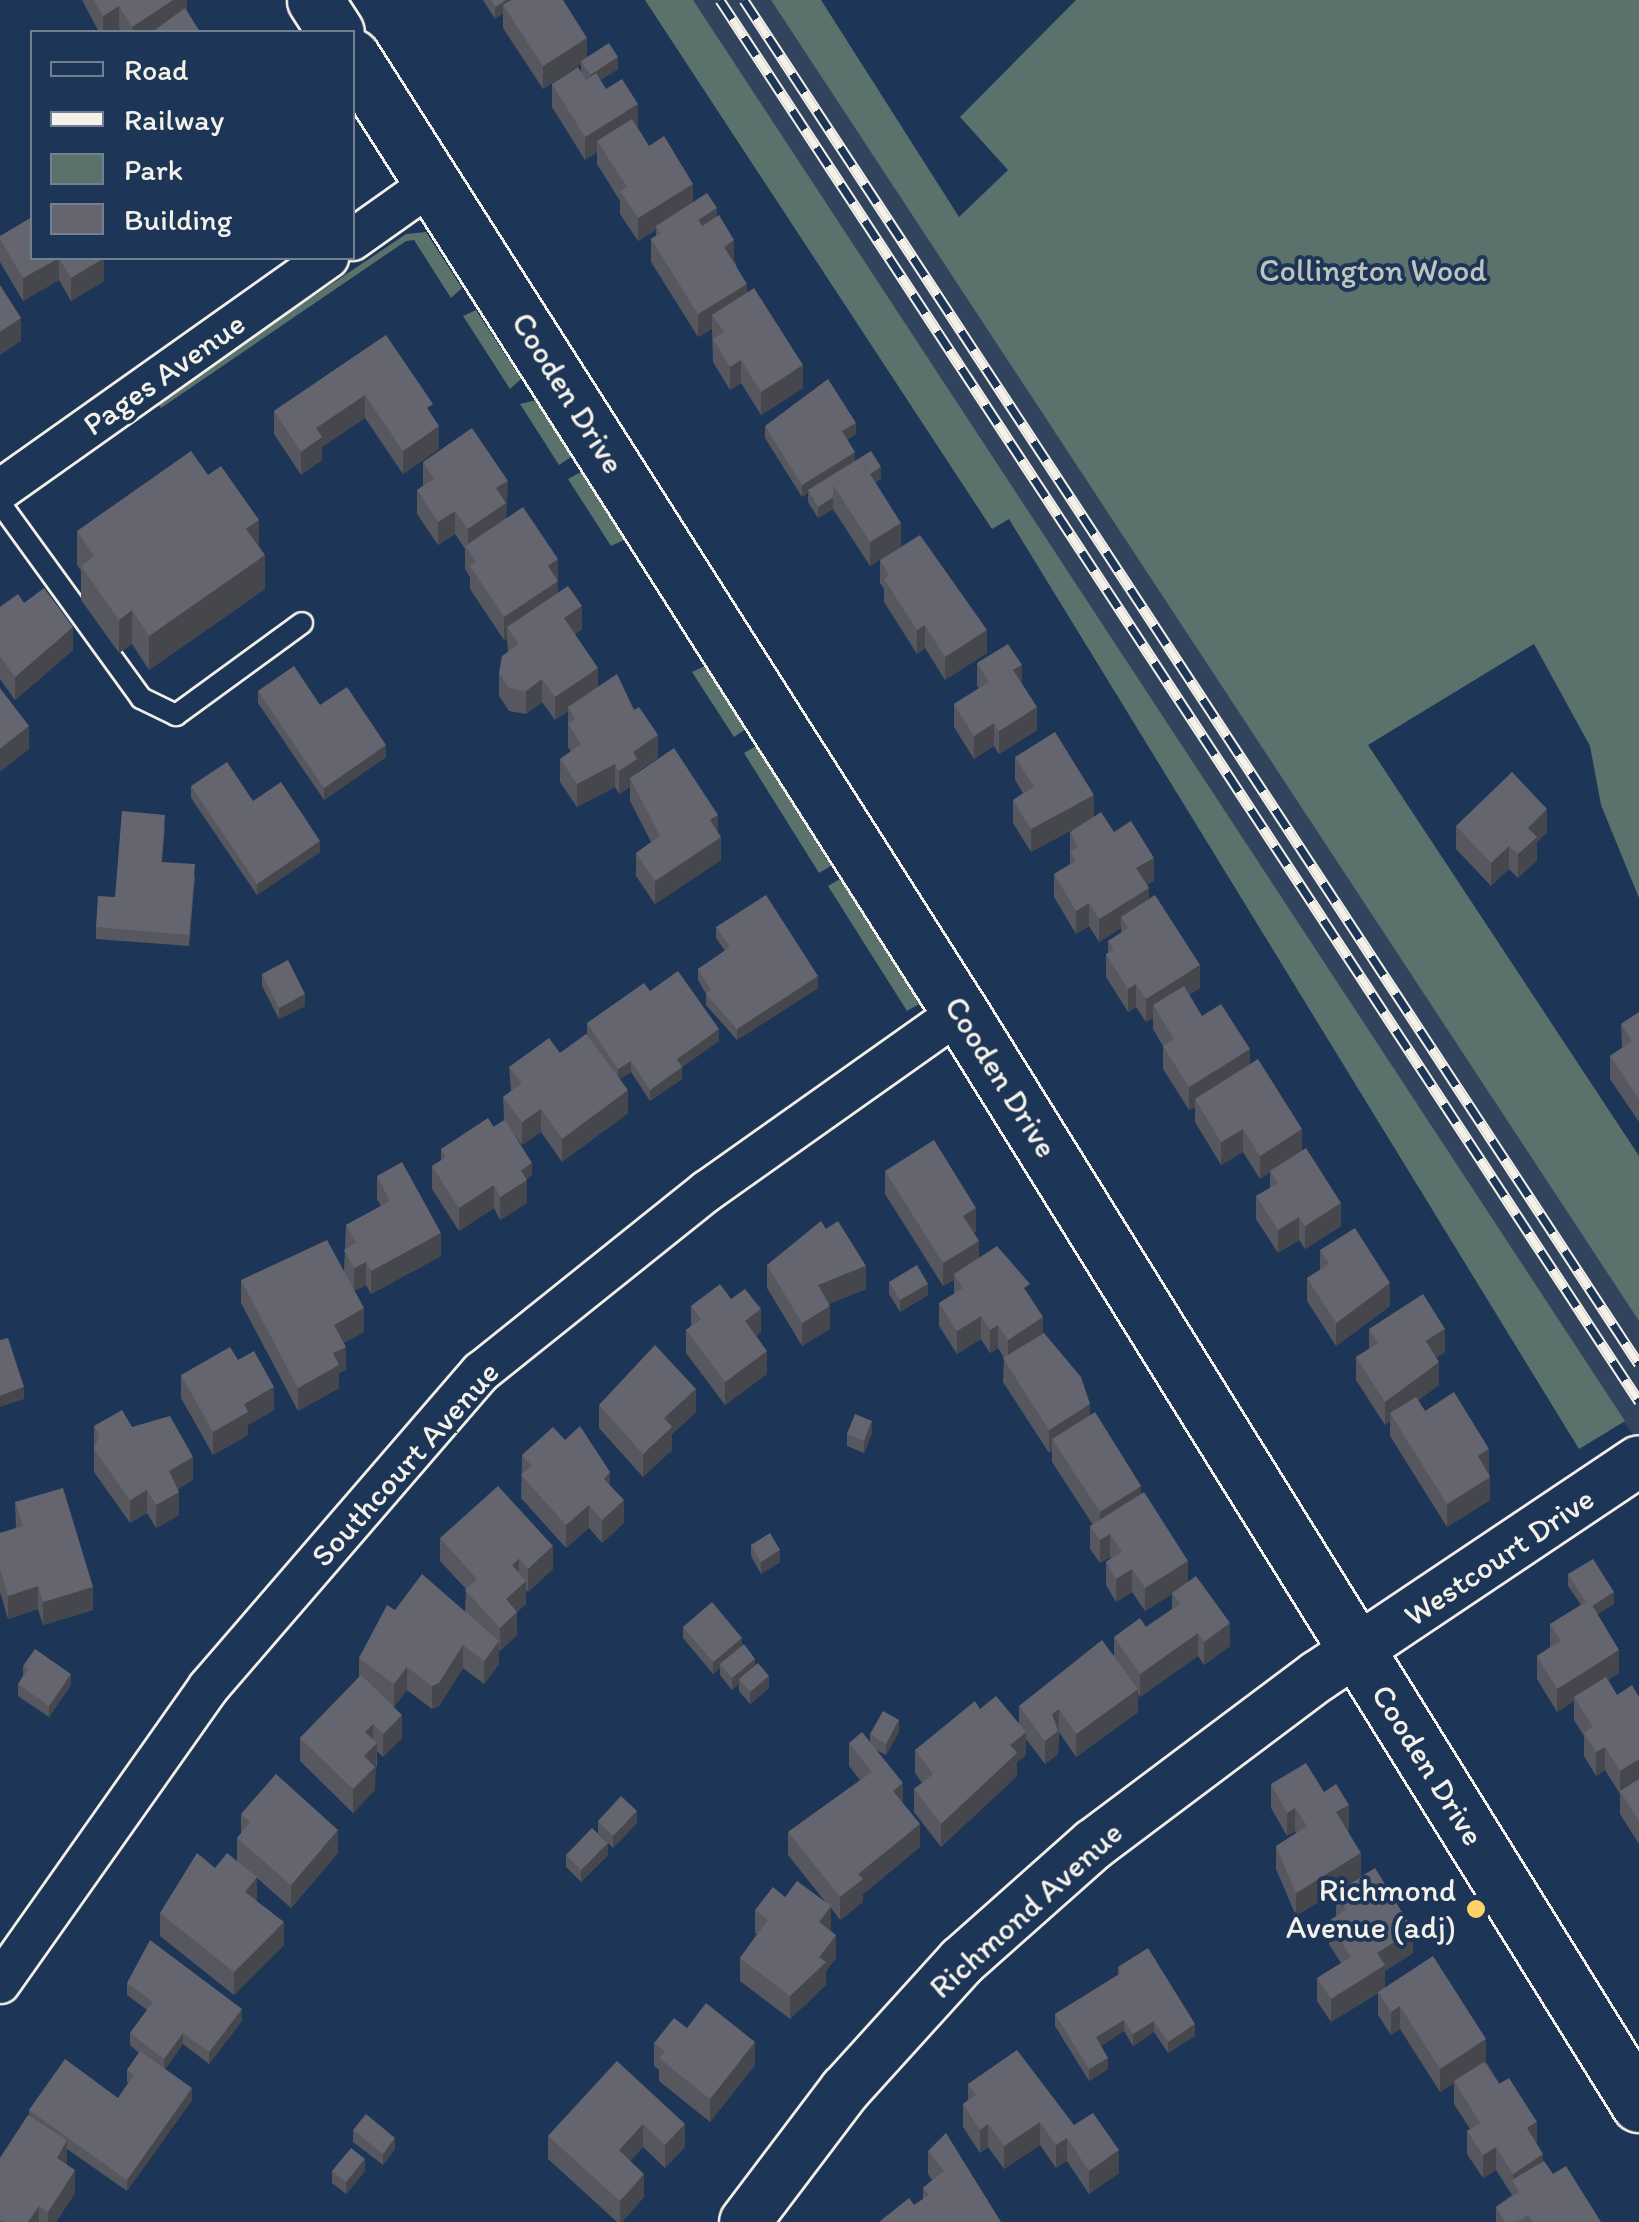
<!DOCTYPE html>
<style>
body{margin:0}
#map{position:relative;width:1639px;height:2222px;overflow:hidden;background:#1d3557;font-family:Itim,sans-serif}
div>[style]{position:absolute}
.built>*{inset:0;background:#32435e}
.green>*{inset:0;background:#5a716c}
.roads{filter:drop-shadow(2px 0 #f4f1e8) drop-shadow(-2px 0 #f4f1e8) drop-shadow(0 2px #f4f1e8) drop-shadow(0 -2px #f4f1e8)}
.service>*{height:20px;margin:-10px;padding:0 10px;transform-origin:10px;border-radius:10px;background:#1d3557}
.minor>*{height:40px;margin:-20px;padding:0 20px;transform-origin:20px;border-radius:20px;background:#1d3557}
.tertiary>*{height:50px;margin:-25px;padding:0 25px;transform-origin:25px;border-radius:25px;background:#1d3557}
.secondary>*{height:55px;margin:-27.5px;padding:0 27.5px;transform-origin:27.5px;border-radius:27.5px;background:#1d3557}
.rail>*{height:11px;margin-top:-5.5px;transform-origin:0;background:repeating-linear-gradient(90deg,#1d3557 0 22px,#f4f1e8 0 44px);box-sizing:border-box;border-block:2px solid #f4f1e8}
.wall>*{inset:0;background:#56575f}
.shaded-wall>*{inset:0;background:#46474d}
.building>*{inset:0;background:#64656e}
.dots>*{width:28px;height:28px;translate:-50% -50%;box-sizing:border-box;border:5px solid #1d3557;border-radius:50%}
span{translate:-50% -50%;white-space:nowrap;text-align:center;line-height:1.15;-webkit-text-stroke:8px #1d3557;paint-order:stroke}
.park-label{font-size:32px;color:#bec4bd}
.street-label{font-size:32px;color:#f4f1e8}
.poi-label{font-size:32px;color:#f4f1e8}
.right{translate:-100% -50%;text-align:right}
.legend{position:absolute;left:30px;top:30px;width:325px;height:230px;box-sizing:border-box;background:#1d3557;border:2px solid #738091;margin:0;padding:12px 18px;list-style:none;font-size:30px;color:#f4f1e8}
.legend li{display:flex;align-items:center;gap:20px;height:50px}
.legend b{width:50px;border:2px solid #738091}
</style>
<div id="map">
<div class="built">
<i style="clip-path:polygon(645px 0,821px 0,959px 217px,1157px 426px,1639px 1156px,1639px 1443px,1624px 1422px,1579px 1449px,1009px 519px,992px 529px)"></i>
</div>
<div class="green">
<i style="clip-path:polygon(645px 0,693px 0,1625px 1421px,1579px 1449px,1009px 519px,992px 529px)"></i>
<i style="clip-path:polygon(771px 0,821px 0,959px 217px,1008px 170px,960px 117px,1076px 0,1639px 0,1639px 898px,1601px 805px,1590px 746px,1534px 644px,1368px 745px,1639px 1156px,1639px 1321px)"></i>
<i style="clip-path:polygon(426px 232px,462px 288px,451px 298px,414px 240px,406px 241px,161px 408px,156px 402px,406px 234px)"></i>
<i style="clip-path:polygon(476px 310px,521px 379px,510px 389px,463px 316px)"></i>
<i style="clip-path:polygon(537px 400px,571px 457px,559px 465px,520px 404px)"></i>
<i style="clip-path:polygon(581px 472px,624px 539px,624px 540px,611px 546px,568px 479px)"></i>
<i style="clip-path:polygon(705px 666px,746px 729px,734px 737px,692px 672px)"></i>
<i style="clip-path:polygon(756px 746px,831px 866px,819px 873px,744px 753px)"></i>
<i style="clip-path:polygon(840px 879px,919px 1004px,907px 1011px,828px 886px)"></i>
</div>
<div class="roads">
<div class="service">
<i style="left:0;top:503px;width:241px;rotate:54.1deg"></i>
<i style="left:141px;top:698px;width:39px;rotate:26deg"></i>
<i style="left:176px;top:715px;width:156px;rotate:-36.1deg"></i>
</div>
<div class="minor">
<i style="left:352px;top:240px;width:100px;rotate:-35.3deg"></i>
<i style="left:0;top:490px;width:402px;rotate:-35.3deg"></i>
<i style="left:0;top:1983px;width:361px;rotate:-54.8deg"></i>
<i style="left:208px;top:1688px;width:418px;rotate:-49.2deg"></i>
<i style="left:481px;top:1372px;width:290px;rotate:-38.7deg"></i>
<i style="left:707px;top:1191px;width:310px;rotate:-35.3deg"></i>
</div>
<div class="tertiary">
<i style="left:745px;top:2222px;width:166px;rotate:-52.9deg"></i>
<i style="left:845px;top:2090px;width:174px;rotate:-47.8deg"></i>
<i style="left:962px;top:1961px;width:176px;rotate:-41.6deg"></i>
<i style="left:1094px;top:1844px;width:280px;rotate:-36.9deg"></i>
<i style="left:1318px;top:1676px;width:386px;rotate:-33.8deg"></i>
</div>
<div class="secondary">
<i style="left:315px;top:0;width:38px;rotate:57deg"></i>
<i style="left:352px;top:57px;width:1132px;rotate:57.52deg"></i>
<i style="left:960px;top:1012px;width:1286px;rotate:58.13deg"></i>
</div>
</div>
<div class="rail">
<i style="left:720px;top:0;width:1676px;rotate:56.74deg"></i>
<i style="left:744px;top:0;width:1631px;rotate:56.73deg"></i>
</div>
<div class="wall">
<i style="clip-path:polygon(82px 0,187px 0,187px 12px,200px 32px,121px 32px,119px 29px,114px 32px,99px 32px)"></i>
<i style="clip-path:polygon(483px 0,563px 0,587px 57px,618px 69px,600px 80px,606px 89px,638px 127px,637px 127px,649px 146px,693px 202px,717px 216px,747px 293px,803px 388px,761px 415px,741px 383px,730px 390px,713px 362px,712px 329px,698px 337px,651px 262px,651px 239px,656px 236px,656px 230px,638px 241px,620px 214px,620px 201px,597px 164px,597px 152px,585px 160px,552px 107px,552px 84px,581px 73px,581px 64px,543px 89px,503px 28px,503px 13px,495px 19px)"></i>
<i style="clip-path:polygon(0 236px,103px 258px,104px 281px,71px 301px,59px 280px,23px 301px,0 262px)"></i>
<i style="clip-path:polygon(386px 335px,433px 418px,439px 449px,403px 474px,365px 418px,322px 447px,322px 460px,301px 475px,274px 434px,274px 411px)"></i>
<i style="clip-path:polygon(765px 426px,856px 434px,847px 440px,855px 461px,881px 479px,875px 482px,901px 546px,870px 566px,833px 509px,818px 518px,808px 502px,808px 493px,802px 497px,765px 438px)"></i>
<i style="clip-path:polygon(423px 462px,508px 504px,506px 505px,506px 518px,558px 582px,558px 593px,582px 629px,575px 634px,598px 686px,658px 758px,637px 772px,718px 832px,721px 860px,655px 904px,636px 876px,636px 853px,651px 842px,630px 801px,630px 787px,619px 794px,615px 787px,577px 807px,560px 782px,560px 759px,571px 752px,568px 747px,568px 711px,555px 720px,542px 702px,526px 714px,509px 711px,499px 696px,499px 673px,508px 652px,507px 639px,504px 640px,470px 589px,470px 577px,465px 569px,465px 549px,455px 534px,438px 545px,417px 514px,417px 490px,423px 486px)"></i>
<i style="clip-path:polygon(77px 531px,259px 547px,265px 589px,149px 670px,132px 644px,119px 653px,81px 600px,81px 571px,77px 565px)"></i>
<i style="clip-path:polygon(880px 560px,987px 653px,945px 680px,925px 648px,917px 654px,884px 602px,884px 589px,880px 583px)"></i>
<i style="clip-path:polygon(24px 603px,73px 650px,15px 700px,0 679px,0 607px)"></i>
<i style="clip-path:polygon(977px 663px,1022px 684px,1037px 730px,999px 754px,994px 746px,974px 759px,954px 727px,954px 704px,979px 688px,977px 686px)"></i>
<i style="clip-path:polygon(258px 691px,386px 757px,324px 800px,258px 703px)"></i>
<i style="clip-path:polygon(1015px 757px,1114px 832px,1154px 881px,1147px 885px,1149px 899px,1200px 988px,1189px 995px,1202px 1016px,1250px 1064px,1302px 1151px,1341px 1226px,1305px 1249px,1299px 1240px,1278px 1253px,1256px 1219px,1256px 1196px,1270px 1188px,1270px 1172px,1260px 1179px,1243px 1152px,1221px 1165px,1195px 1122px,1195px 1107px,1189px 1110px,1163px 1069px,1163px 1046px,1153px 1029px,1153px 1018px,1146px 1022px,1136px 1007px,1128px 1012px,1106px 977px,1106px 954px,1108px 953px,1108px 941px,1121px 933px,1121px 928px,1099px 942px,1089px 926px,1076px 934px,1054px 897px,1054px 874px,1070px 864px,1070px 832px,1079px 826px,1031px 852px,1013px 823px,1013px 800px,1023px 793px,1015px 780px)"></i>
<i style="clip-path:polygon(191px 786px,253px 801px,320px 852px,257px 895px,191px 798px)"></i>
<i style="clip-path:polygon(165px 826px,162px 862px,195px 876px,189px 946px,96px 939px,96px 927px)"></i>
<i style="clip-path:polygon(1456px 826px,1547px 832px,1537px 842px,1537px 860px,1518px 878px,1509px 869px,1491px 886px,1456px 849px)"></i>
<i style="clip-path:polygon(716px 927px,818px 988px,737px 1040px,706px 1005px,706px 994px,698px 980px,698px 969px,725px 951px,716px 938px)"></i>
<i style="clip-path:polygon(262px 974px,305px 1006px,279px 1019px,262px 986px)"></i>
<i style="clip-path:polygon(650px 991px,719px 1041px,682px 1067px,682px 1079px,650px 1101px,631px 1072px,620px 1079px,628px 1113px,562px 1162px,541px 1132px,522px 1145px,512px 1132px,532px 1175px,526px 1179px,527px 1203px,500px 1220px,494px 1208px,459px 1231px,432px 1189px,432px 1166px,441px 1161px,441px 1149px,493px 1127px,504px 1120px,503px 1097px,511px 1091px,509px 1067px,560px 1053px,587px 1034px,587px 1023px)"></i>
<i style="clip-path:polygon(1639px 1012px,1639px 1122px,1610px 1079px,1610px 1056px,1622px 1048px,1621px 1024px)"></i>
<i style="clip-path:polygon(885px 1171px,976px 1231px,974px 1233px,979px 1258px,1030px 1296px,1043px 1334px,1090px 1415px,1141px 1494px,1188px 1582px,1230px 1646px,1204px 1665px,1198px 1656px,1140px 1697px,1138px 1694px,1138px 1712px,1076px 1757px,1059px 1732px,1058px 1754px,1045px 1764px,1026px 1739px,1026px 1755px,1017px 1762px,1017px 1776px,941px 1847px,914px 1812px,914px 1789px,922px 1783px,915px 1773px,915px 1750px,980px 1709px,1019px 1723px,1019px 1706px,1114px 1655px,1114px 1637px,1146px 1627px,1172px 1609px,1172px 1594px,1145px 1611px,1132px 1592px,1116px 1602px,1106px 1585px,1106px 1562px,1111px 1558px,1110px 1557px,1100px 1563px,1090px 1549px,1090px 1526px,1093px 1525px,1052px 1462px,1052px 1451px,1049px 1453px,1003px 1382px,1004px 1358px,998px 1348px,990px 1353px,981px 1339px,957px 1354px,939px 1326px,939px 1303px,954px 1294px,954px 1280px,943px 1286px,885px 1194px)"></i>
<i style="clip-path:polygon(377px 1176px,441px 1256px,371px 1294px,366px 1285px,354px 1291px,364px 1332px,343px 1343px,346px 1370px,339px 1373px,339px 1388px,298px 1411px,241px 1303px,241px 1280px,344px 1271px,346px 1225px,381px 1206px,377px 1199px)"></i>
<i style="clip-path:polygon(1320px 1250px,1390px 1306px,1336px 1346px,1307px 1301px,1307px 1278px,1320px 1270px)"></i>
<i style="clip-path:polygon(767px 1265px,866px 1289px,829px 1304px,830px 1329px,802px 1346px,767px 1288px)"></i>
<i style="clip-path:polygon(889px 1282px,928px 1295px,900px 1312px,889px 1294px)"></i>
<i style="clip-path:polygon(731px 1299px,761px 1332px,756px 1336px,767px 1374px,725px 1405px,686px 1353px,686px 1330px,691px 1326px,691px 1306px)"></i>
<i style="clip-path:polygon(1369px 1329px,1445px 1352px,1436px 1358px,1439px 1385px,1418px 1400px,1425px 1411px,1489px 1472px,1490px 1500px,1447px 1527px,1390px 1436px,1390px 1421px,1385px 1425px,1356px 1380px,1356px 1357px,1369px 1349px)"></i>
<i style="clip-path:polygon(238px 1360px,274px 1410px,248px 1425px,248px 1435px,213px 1455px,181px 1398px,181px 1375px)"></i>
<i style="clip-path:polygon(599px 1405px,696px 1412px,672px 1434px,672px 1450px,643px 1477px,599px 1428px)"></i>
<i style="clip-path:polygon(94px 1426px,132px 1427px,193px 1480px,178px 1489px,179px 1515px,156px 1528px,147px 1513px,130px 1523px,94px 1472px)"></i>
<i style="clip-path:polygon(872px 1433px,864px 1453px,847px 1446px,847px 1434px)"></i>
<i style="clip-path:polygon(522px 1455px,610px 1486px,624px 1523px,602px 1543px,589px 1528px,566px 1548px,521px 1498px)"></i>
<i style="clip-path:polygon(15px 1502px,93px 1610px,43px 1625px,38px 1609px,8px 1619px,0 1592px,0 1533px,16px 1528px)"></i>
<i style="clip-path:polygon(440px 1538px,553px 1569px,528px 1592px,526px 1590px,526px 1604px,517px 1612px,517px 1635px,500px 1651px,499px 1649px,499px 1664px,484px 1684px,463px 1668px,439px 1706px,432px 1709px,407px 1690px,394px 1707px,402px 1738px,383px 1757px,377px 1751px,377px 1766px,375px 1769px,375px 1790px,353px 1813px,300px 1761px,300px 1738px,359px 1677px,359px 1658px,395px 1610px,465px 1612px,466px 1589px,440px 1561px)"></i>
<i style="clip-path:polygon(751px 1545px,780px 1562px,761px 1574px,751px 1556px)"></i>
<i style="clip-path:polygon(1568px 1574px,1614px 1604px,1597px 1614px,1619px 1673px,1608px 1680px,1617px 1695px,1639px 1697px,1639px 1844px,1620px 1814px,1620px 1794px,1605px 1770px,1596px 1776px,1584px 1756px,1584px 1736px,1574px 1720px,1574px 1701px,1557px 1712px,1537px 1679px,1537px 1656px,1550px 1647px,1550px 1624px,1581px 1605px,1568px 1586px)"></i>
<i style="clip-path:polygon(683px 1627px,742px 1646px,769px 1688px,750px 1704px,739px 1691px,739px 1684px,732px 1690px,720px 1675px,720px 1668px,713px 1674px,683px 1638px)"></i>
<i style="clip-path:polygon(23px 1666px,71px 1685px,49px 1717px,18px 1696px,18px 1684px,23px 1676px)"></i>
<i style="clip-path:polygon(899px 1732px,886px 1755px,876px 1750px,903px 1803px,920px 1847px,863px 1894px,863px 1902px,840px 1920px,831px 1908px,830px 1930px,836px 1958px,826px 1971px,826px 1985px,790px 2019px,740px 1981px,740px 1958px,757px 1934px,755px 1933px,755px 1910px,785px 1897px,827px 1904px,788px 1855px,788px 1832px,860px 1780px,849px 1766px,849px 1743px,870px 1742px,870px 1734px)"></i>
<i style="clip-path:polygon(1271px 1784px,1324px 1792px,1349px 1828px,1296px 1916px,1276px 1869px,1276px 1846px,1297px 1833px,1295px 1831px,1287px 1836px,1271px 1808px)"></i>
<i style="clip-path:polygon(241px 1814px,338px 1853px,291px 1908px,257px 1878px,256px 1900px,284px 1945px,234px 1995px,160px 1936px,160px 1913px,237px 1861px,237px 1838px,241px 1834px)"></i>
<i style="clip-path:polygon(598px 1821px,637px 1823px,613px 1848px,598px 1833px)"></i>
<i style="clip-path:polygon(566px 1855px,608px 1855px,581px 1882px,566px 1867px)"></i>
<i style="clip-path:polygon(1336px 1892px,1413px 1953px,1385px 1971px,1385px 1987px,1486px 2062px,1537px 2144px,1543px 2161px,1553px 2174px,1601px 2222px,1496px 2222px,1496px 2207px,1512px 2195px,1496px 2170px,1483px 2178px,1467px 2154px,1467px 2131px,1470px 2129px,1454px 2104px,1454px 2083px,1440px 2092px,1400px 2029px,1391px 2035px,1378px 2015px,1378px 1993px,1331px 2022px,1317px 2001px,1317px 1978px,1341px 1963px,1329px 1944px,1329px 1921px,1336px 1916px)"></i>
<i style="clip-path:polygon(1118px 1967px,1195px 2036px,1168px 2053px,1154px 2032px,1133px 2046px,1124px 2031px,1101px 2046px,1108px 2069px,1089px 2081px,1055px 2026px,1055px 2014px,1118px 1975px)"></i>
<i style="clip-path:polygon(127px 1983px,242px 2021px,209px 2064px,183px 2044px,165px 2069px,192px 2100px,127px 2191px,67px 2149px,67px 2165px,75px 2193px,56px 2222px,0 2222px,0 2158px,29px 2115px,29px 2110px,118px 2098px,128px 2083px,127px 2082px,127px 2070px,139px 2053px,130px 2045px,130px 2033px,147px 2010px,127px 1995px)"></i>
<i style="clip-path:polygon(654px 2043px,755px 2065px,710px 2122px,659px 2081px,659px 2070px,654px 2066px)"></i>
<i style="clip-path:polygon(617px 2061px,685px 2147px,665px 2168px,643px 2147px,630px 2161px,644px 2197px,622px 2222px,617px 2222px,548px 2159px,548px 2136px)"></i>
<i style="clip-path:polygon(968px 2084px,1074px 2125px,1119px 2173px,1089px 2194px,1067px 2161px,1056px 2168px,1040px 2145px,1004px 2169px,988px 2147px,980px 2153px,963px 2127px,963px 2104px,968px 2100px)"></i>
<i style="clip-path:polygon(353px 2130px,395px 2149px,383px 2165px,353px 2142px)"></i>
<i style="clip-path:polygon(928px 2151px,1001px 2222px,914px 2205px,923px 2199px,923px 2188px,932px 2180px,928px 2174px)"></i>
<i style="clip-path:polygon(332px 2171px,365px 2171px,346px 2194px,332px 2183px)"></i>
</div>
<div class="shaded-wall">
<i style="clip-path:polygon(173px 0,187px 0,187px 14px,159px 32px,132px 32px,132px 27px)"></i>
<i style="clip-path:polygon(506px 0,525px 0,503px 5px,503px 13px,495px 19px,495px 7px)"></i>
<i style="clip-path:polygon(119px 6px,119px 29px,114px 32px,103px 32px,103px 16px)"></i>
<i style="clip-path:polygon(587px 38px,587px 61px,581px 61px,581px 64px,543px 89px,543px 66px)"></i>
<i style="clip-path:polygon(618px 57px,618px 69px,590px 87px,590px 75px)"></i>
<i style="clip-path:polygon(638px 104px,638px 127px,602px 149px,597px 141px,597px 152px,585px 160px,585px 137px)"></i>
<i style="clip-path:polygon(693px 184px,693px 207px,656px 226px,656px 230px,638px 241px,638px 218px)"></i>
<i style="clip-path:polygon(717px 208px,717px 220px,665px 241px)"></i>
<i style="clip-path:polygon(734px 240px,734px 263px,724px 247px)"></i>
<i style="clip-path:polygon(59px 258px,59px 280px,23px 301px,23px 278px)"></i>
<i style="clip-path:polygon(104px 258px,104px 281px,71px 301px,71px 278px)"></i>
<i style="clip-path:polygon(747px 284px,747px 307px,712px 315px,712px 329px,698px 337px,698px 314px)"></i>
<i style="clip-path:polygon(21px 318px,21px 341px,0 355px,0 332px)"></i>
<i style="clip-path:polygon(741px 360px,741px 383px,730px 390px,730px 367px)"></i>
<i style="clip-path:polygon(803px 365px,803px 388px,761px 415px,761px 392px)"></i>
<i style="clip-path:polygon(365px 395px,365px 418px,322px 447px,322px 460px,301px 475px,301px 452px,316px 428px)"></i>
<i style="clip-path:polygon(856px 423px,856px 434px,842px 443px,842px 431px)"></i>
<i style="clip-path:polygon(439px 426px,439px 449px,403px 474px,403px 451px)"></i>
<i style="clip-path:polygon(855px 452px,855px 463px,802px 497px,802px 485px)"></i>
<i style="clip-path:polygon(881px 467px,881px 479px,844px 502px,839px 494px)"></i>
<i style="clip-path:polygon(508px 481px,506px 526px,468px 552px,468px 529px,496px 488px)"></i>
<i style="clip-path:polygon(833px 497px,833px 509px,818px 518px,818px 507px)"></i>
<i style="clip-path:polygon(455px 511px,455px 534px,438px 545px,438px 522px)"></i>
<i style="clip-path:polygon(259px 520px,259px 554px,246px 529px)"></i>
<i style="clip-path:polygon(901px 523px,901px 546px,870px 566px,870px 542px)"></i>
<i style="clip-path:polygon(265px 555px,265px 589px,149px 670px,149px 636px)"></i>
<i style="clip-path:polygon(558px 559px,558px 604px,507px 627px,507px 639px,504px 640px,504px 617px,548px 566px)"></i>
<i style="clip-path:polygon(582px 606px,582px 629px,564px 641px,564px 618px)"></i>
<i style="clip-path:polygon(132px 610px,132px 644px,119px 653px,119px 620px)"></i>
<i style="clip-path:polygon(925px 625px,925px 648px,917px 654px,917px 630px)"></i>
<i style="clip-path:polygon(73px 627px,73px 650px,15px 700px,15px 677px)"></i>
<i style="clip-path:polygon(987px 630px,987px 653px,945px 680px,945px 657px)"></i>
<i style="clip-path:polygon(1022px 665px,1022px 688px,1013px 670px)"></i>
<i style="clip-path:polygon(598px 668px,598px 691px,568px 707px,568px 711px,555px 720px,555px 697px)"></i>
<i style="clip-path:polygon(542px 679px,542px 702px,526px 714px,526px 691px)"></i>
<i style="clip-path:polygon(1037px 707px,1037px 730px,999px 754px,999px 731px)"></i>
<i style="clip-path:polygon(994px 723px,994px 746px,974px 759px,974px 736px)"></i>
<i style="clip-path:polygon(29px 726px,29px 749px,0 772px,0 749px)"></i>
<i style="clip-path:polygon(658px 735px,658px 758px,637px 771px,637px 782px,630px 778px,630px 787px,619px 794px,619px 771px,633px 752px)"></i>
<i style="clip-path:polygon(386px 745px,386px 757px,324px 800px,324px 788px)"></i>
<i style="clip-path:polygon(615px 764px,615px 787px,577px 807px,577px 784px)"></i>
<i style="clip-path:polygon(1094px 795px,1094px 818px,1031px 852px,1031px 829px)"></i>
<i style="clip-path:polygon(1547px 809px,1547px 832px,1537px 842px,1537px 860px,1518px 878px,1518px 854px,1528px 828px)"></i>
<i style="clip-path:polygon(718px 815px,718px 838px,710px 820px)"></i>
<i style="clip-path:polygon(721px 837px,721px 860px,655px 904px,655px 881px)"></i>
<i style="clip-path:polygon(320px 841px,320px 852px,257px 895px,257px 884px)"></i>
<i style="clip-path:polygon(1509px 846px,1509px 869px,1491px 886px,1491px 863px)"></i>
<i style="clip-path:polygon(1154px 858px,1154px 881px,1136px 891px,1136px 868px)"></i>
<i style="clip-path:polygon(1149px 888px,1149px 911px,1121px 917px,1121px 928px,1099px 942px,1099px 919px)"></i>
<i style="clip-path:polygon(1089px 903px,1089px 926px,1076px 934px,1076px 911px)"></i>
<i style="clip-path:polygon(1200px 965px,1200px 988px,1158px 1014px,1153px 1005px,1153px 1018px,1146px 1022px,1146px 999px)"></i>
<i style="clip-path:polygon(818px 976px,818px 988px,737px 1040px,737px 1029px)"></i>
<i style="clip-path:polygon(1136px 984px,1136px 1007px,1128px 1012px,1128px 989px)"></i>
<i style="clip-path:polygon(305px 994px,305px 1006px,279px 1019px,279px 1008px)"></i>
<i style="clip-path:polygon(719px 1029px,719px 1041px,677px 1070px,677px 1059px)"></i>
<i style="clip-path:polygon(1250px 1049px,1250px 1072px,1195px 1099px,1195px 1107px,1189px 1110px,1189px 1087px)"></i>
<i style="clip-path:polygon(631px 1061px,631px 1072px,618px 1080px,618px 1069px)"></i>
<i style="clip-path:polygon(682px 1067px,682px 1079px,650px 1101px,650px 1090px)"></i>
<i style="clip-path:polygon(628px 1090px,628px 1113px,562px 1162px,562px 1139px)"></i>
<i style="clip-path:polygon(541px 1109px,541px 1132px,522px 1145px,522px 1122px)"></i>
<i style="clip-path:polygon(1243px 1129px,1243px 1152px,1221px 1165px,1221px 1142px)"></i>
<i style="clip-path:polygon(1302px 1129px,1302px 1152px,1260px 1179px,1260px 1156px)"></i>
<i style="clip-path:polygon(532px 1163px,532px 1175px,516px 1186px,516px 1174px)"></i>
<i style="clip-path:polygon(527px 1180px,527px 1203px,500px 1220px,500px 1197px)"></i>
<i style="clip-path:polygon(494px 1185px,494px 1208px,459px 1231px,459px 1208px)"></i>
<i style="clip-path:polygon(1341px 1203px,1341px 1226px,1305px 1249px,1305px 1226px)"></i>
<i style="clip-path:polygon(976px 1208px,976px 1231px,963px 1239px,963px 1216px)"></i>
<i style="clip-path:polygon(1299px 1217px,1299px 1240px,1278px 1253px,1278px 1230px)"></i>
<i style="clip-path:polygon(441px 1233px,441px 1256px,371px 1294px,371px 1271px)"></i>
<i style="clip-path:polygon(979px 1241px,979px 1264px,954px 1274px,954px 1280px,943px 1286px,943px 1263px)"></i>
<i style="clip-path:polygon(366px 1262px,366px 1285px,354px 1291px,354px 1268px)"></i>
<i style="clip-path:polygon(866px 1266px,866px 1289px,818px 1308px,818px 1285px)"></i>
<i style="clip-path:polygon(1390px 1283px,1390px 1306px,1336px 1346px,1336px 1323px)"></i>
<i style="clip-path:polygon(928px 1284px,928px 1295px,900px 1312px,900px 1300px)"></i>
<i style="clip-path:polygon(830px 1306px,830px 1329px,802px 1346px,802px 1323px)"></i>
<i style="clip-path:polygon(364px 1308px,364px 1332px,334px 1348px,334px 1325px)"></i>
<i style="clip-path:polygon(761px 1309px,761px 1332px,745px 1344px,745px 1321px)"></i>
<i style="clip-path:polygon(981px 1316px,981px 1339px,957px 1354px,957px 1331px)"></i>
<i style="clip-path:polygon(1043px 1317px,1043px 1341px,1008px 1363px,1008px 1340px)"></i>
<i style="clip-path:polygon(998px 1325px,998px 1348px,990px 1353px,990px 1330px)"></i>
<i style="clip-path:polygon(1445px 1329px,1445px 1352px,1426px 1364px,1426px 1341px)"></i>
<i style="clip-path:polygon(346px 1347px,346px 1370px,339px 1373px,339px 1388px,298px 1411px,298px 1388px,333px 1353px)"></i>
<i style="clip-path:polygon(767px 1351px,767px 1374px,725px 1405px,725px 1382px)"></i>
<i style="clip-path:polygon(1439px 1362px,1439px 1385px,1394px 1419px,1390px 1413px,1390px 1421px,1385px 1425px,1385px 1402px)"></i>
<i style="clip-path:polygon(24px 1387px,24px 1399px,0 1407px,0 1396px)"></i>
<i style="clip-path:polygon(274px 1387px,274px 1410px,248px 1425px,248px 1435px,213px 1455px,213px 1432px,244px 1404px)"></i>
<i style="clip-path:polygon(696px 1389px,696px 1412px,672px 1434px,672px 1450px,643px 1477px,643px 1454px,664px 1418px)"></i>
<i style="clip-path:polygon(1090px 1404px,1090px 1427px,1052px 1439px,1052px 1451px,1049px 1453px,1049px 1430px)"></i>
<i style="clip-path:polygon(872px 1421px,872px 1433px,864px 1453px,864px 1441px)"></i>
<i style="clip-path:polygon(1489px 1449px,1489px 1472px,1478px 1479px,1478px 1456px)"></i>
<i style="clip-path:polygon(193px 1457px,193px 1480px,169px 1494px,169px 1471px)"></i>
<i style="clip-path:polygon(610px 1472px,610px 1495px,604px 1479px)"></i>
<i style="clip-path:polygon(1490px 1477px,1490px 1500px,1447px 1527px,1447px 1504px)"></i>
<i style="clip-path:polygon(1141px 1486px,1141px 1509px,1100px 1535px,1100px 1512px)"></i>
<i style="clip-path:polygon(147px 1490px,147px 1513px,130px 1523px,130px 1500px)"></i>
<i style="clip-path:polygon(179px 1492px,179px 1515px,156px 1528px,156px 1505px)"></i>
<i style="clip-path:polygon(624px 1500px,624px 1523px,602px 1543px,602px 1520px)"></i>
<i style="clip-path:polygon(589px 1505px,589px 1528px,566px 1548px,566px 1525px)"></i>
<i style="clip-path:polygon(1110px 1534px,1110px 1557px,1100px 1563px,1100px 1540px)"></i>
<i style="clip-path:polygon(553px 1546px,553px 1569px,528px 1592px,528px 1569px)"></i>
<i style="clip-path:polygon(780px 1550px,780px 1562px,761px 1574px,761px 1562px)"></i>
<i style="clip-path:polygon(519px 1559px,519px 1582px,512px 1565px)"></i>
<i style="clip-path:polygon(1188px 1561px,1188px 1584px,1145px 1611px,1145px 1588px)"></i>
<i style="clip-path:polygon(1132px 1569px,1132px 1592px,1116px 1602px,1116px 1579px)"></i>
<i style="clip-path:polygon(526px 1581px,526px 1604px,517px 1612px,517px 1635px,500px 1651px,500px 1628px,506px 1599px)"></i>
<i style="clip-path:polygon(38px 1586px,38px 1609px,8px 1619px,8px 1596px)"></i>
<i style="clip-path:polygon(93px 1587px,93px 1610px,43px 1625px,43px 1602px)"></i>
<i style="clip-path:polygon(1614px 1592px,1614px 1604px,1590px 1619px,1590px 1607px)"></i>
<i style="clip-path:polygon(1230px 1623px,1230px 1646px,1204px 1665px,1204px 1642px)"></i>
<i style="clip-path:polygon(1198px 1633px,1198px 1656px,1140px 1697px,1140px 1674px)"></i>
<i style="clip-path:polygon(742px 1638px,742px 1650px,720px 1664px,720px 1668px,713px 1674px,713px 1662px)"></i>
<i style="clip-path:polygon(499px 1641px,499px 1664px,484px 1684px,484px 1661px)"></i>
<i style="clip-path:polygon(463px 1645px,463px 1668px,439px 1706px,432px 1709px,432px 1686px)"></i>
<i style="clip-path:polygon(1619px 1650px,1619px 1673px,1576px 1700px,1574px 1697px,1574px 1701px,1557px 1712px,1557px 1689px)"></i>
<i style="clip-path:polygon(755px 1659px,755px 1671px,739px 1679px,739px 1684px,732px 1690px,732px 1678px)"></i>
<i style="clip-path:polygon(407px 1667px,407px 1690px,394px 1707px,394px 1684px)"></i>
<i style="clip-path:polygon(71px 1674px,71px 1685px,49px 1717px,49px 1706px)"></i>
<i style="clip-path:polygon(769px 1676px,769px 1688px,750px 1704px,750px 1692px)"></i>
<i style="clip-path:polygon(1138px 1689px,1138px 1712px,1076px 1757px,1076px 1734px)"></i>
<i style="clip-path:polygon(1059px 1709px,1058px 1754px,1045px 1764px,1045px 1741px,1052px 1714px)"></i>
<i style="clip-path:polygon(402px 1715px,402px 1738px,383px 1757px,383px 1734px)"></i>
<i style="clip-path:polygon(899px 1720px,899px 1732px,886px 1755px,886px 1744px)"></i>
<i style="clip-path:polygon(373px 1724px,373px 1747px,377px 1743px,375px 1790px,353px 1813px,353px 1789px,365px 1732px)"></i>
<i style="clip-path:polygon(1026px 1732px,1026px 1755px,1017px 1762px,1017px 1776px,941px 1847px,941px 1824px,1010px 1745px)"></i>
<i style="clip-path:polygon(1605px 1747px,1605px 1770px,1596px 1776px,1596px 1752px)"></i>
<i style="clip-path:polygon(1639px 1759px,1639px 1782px,1620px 1791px,1620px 1771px)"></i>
<i style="clip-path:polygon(903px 1783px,903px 1806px,893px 1791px)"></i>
<i style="clip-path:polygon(1349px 1805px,1349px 1828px,1336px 1835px,1336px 1812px)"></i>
<i style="clip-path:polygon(1295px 1808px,1295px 1831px,1287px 1836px,1287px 1813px)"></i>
<i style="clip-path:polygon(637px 1811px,637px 1823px,613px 1848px,613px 1836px)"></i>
<i style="clip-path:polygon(920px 1824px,920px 1847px,863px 1894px,863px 1902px,840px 1920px,840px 1897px,858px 1874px)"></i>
<i style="clip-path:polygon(338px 1830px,338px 1853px,291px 1908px,291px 1885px)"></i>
<i style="clip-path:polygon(608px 1843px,608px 1855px,581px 1882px,581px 1870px)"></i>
<i style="clip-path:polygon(1361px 1853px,1361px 1876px,1296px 1916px,1296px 1893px)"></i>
<i style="clip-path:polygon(257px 1877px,257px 1900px,245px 1892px)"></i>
<i style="clip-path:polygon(831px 1906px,831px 1930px,819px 1945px,819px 1922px)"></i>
<i style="clip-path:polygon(284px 1922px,284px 1945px,234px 1995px,234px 1972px)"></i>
<i style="clip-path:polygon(1413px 1930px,1413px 1953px,1385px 1971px,1385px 1988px,1331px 2022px,1331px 1999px,1377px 1953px)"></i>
<i style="clip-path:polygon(836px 1935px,836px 1958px,826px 1971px,826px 1985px,790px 2019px,790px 1996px)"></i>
<i style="clip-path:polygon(1400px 2006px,1400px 2029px,1391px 2035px,1391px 2012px)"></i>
<i style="clip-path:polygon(242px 2009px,242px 2021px,209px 2064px,209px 2052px)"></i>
<i style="clip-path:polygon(1124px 2020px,1124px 2031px,1096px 2049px,1096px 2037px)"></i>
<i style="clip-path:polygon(1154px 2021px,1154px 2032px,1133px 2046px,1133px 2034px)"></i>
<i style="clip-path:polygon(1195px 2024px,1195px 2036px,1168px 2053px,1168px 2042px)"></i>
<i style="clip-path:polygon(183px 2033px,183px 2044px,164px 2071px,164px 2059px)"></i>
<i style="clip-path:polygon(1486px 2039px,1486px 2062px,1440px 2092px,1440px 2069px)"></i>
<i style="clip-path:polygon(755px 2042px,755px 2065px,710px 2122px,710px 2099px)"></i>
<i style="clip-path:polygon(1108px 2058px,1108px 2069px,1089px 2081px,1089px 2069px)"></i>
<i style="clip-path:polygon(192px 2088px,192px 2100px,127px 2191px,127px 2180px)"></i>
<i style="clip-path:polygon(1040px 2122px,1040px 2145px,1004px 2169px,1004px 2146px)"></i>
<i style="clip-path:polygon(1537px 2122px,1537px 2145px,1527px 2128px)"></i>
<i style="clip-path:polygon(643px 2124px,643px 2147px,619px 2174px,619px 2150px)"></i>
<i style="clip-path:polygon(685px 2124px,685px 2147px,665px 2168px,665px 2145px)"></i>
<i style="clip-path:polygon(988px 2124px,988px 2147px,980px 2153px,980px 2130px)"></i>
<i style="clip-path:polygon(395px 2138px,395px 2149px,383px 2165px,383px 2154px)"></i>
<i style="clip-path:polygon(1067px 2138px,1067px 2161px,1056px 2168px,1056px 2145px)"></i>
<i style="clip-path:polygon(67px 2140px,67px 2163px,57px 2181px,57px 2158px)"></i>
<i style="clip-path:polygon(1496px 2147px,1496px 2170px,1483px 2178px,1483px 2155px)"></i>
<i style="clip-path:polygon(1119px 2150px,1119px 2173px,1089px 2194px,1089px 2171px)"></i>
<i style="clip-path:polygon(1543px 2154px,1543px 2177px,1513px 2182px,1513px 2174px)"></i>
<i style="clip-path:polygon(365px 2159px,365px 2171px,346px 2194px,346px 2182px)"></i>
<i style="clip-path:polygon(75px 2170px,75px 2193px,56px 2222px,48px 2222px,48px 2212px)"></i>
<i style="clip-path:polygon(644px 2174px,644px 2197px,622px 2222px,620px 2222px,620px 2201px)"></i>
<i style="clip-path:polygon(39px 2206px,39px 2222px,28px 2222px)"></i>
</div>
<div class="building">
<i style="clip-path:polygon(94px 0,173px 0,132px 27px,119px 6px,103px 16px)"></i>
<i style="clip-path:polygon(491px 0,506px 0,495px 7px)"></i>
<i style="clip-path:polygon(511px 0,563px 0,587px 38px,543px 66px,503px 5px)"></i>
<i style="clip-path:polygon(185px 8px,200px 32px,152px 32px)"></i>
<i style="clip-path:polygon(609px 43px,618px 57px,590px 75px,581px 61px)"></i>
<i style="clip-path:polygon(578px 67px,586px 80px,596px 73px,606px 89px,622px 79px,638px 104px,585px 137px,552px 84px)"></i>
<i style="clip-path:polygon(632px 119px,649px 146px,664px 136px,693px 184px,638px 218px,620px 191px,627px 187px,597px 141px)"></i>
<i style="clip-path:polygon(707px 193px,717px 208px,698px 220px,694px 212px,660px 233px,656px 226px)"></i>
<i style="clip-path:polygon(694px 212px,702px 226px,719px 215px,734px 240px,724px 247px,747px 284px,698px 314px,651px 239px)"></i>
<i style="clip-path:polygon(32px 217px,32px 258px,59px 258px,23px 278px,0 239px,0 236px)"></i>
<i style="clip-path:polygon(59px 258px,104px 258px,71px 278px)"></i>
<i style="clip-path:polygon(0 285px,21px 318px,0 332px)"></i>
<i style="clip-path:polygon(754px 288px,803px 365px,761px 392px,741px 360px,730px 367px,713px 339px,724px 332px,712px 315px)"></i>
<i style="clip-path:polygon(386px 335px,433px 404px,427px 408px,439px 426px,403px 451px,365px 395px,316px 428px,322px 437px,301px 452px,274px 411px)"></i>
<i style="clip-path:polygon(828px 379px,856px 423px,842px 431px,855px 452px,802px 485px,765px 426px)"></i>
<i style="clip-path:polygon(472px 428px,508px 481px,496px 488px,506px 503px,468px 529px,455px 511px,438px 522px,417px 490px,434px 479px,423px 462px)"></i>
<i style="clip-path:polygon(191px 451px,208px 475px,221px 466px,259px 520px,246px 529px,265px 555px,149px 636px,132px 610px,119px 620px,81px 566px,94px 556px,77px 531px)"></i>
<i style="clip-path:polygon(871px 451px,881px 467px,870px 474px,865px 466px,833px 485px,833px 497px,818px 507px,808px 490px)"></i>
<i style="clip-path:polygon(865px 466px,901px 523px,870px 542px,833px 485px)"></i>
<i style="clip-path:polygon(523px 507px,558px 559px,548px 566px,558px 581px,504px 617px,470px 566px,476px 562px,465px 546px)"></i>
<i style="clip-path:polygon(920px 535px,987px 630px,945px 657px,925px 625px,917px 630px,884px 579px,889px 575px,880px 560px)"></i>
<i style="clip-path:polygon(568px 586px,582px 606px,564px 618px,598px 668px,555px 697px,542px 679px,526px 691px,509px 688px,499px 673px,502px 656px,519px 644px,507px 627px)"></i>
<i style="clip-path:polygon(44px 588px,73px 627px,15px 677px,0 656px,0 607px,18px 594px,24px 603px)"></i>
<i style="clip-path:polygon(1008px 644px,1022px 665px,1013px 670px,1037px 707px,999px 731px,994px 723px,974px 736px,954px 704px,989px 682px,977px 663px)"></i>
<i style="clip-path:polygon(294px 666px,320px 705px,347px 687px,386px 745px,324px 788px,258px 691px)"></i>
<i style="clip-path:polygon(617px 674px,634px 710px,639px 707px,658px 735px,633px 752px,637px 759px,619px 771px,615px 764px,577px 784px,560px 759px,581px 744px,568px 724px,575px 719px,568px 707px)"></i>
<i style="clip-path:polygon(0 688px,29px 726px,0 749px)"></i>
<i style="clip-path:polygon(1055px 732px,1094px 795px,1031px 829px,1013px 800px,1034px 787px,1015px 757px)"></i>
<i style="clip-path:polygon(674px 748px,718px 815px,710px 820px,721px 837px,655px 881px,636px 853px,660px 836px,630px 778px)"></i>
<i style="clip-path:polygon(227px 762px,253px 801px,281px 782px,320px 841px,257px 884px,191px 786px)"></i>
<i style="clip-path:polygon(1512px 772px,1547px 809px,1528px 828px,1537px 837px,1518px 854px,1509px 846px,1491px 863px,1456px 826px)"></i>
<i style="clip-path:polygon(122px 811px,165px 815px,161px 862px,195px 864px,189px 935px,96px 927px,98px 896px,115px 897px)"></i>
<i style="clip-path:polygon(1101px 812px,1114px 832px,1131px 821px,1154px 858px,1136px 868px,1149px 888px,1099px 919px,1089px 903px,1076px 911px,1054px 874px,1076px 861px,1070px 852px,1078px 847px,1070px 832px)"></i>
<i style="clip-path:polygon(766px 895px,818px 976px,737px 1029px,706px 994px,711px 990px,698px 969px,730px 947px,716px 927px)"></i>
<i style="clip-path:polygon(1155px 895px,1200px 965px,1146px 999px,1136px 984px,1128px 989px,1106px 954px,1114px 950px,1108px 941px,1128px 928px,1121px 917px)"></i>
<i style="clip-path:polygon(288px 960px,305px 994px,279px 1008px,262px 974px)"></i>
<i style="clip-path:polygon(678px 971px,719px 1029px,677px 1059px,682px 1067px,650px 1090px,631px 1061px,618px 1069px,587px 1023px,644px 983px,650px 991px)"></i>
<i style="clip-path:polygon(1184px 986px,1202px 1016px,1221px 1004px,1250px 1049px,1189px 1087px,1163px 1046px,1174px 1039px,1153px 1005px)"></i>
<i style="clip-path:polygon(1639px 1012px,1639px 1099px,1610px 1056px,1632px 1041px,1621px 1024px)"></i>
<i style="clip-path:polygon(586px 1034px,628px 1090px,562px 1139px,541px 1109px,522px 1122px,503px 1097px,522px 1083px,509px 1067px,549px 1038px,560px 1053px)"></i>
<i style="clip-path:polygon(1258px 1059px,1302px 1129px,1260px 1156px,1243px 1129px,1221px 1142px,1195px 1099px)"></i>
<i style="clip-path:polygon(488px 1118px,527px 1180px,500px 1197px,494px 1185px,459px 1208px,432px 1166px,446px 1157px,441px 1149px)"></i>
<i style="clip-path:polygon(505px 1120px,532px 1163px,521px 1170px,493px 1127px)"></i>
<i style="clip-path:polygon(934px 1140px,976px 1208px,963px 1216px,979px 1241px,943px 1263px,885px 1171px)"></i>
<i style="clip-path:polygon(1306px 1148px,1341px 1203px,1305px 1226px,1299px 1217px,1278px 1230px,1256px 1196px,1278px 1183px,1270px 1171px)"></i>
<i style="clip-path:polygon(402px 1162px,441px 1233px,371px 1271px,366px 1262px,354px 1268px,344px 1250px,356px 1243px,346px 1225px,390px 1201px,377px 1176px)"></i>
<i style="clip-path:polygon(821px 1221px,826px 1229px,838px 1221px,866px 1266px,818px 1285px,830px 1306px,802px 1323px,767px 1265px)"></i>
<i style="clip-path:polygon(1355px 1228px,1390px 1283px,1336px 1323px,1307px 1278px,1329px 1264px,1320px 1250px)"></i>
<i style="clip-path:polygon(327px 1240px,364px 1308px,334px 1325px,346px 1347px,333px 1353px,339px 1365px,298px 1388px,241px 1280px)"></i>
<i style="clip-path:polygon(997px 1246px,1030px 1284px,1024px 1288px,1043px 1317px,1008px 1340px,998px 1325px,990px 1330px,981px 1316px,957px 1331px,939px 1303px,963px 1288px,954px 1274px)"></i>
<i style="clip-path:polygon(917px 1265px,928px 1284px,900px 1300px,889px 1282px)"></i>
<i style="clip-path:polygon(720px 1284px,731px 1299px,745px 1289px,761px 1309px,745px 1321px,767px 1351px,725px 1382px,686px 1330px,701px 1319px,691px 1306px)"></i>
<i style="clip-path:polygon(1423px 1294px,1445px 1329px,1426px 1341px,1439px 1362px,1385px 1402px,1356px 1357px,1378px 1343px,1369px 1329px)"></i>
<i style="clip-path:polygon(1044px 1333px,1081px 1377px,1090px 1404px,1049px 1430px,1003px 1358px)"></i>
<i style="clip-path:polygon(8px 1338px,24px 1387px,0 1396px,0 1340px)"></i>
<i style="clip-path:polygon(655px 1345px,696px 1389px,664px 1418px,672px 1427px,643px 1454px,599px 1405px)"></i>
<i style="clip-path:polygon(230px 1347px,238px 1360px,254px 1351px,274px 1387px,244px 1404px,248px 1412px,213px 1432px,181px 1375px)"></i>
<i style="clip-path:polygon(1454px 1392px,1489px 1449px,1478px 1456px,1490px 1477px,1447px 1504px,1390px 1413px,1416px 1397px,1425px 1411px)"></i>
<i style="clip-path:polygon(122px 1410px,132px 1427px,170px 1416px,193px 1457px,169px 1471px,179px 1492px,156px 1505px,147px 1490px,130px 1500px,94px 1449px,99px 1436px,94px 1426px)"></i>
<i style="clip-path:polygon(1095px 1412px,1141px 1486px,1100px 1512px,1052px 1439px)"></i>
<i style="clip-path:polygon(855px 1414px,872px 1421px,864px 1441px,847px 1434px)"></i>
<i style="clip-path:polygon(580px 1426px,610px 1472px,604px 1479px,624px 1500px,602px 1520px,589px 1505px,566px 1525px,521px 1475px,532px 1466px,522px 1455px,553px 1427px,565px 1440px)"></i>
<i style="clip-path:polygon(498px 1486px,553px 1546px,528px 1569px,519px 1559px,512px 1565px,526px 1581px,506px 1599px,517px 1612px,500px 1628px,465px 1590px,477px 1579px,440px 1538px)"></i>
<i style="clip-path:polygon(63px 1488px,93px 1587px,43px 1602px,38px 1586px,8px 1596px,0 1569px,0 1533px,23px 1526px,15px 1502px)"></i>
<i style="clip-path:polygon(1144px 1492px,1188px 1561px,1145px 1588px,1132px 1569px,1116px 1579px,1106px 1562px,1122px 1552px,1110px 1534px,1100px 1540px,1090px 1526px)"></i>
<i style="clip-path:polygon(770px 1533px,780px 1550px,761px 1562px,751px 1545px)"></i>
<i style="clip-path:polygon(1593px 1559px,1614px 1592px,1592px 1606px,1589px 1600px,1586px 1602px,1568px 1574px)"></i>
<i style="clip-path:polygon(422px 1574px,499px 1641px,484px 1661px,463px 1645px,439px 1683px,432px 1686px,407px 1667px,394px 1684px,359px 1658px,387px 1605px,395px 1610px)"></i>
<i style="clip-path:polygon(1196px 1576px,1230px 1623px,1204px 1642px,1198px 1633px,1140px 1674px,1114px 1637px,1140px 1618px,1146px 1627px,1180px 1604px,1172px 1593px)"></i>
<i style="clip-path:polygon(1589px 1600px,1619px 1650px,1557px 1689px,1537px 1656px,1561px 1641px,1550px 1624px)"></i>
<i style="clip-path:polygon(712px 1602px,742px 1638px,713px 1662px,683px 1627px)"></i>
<i style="clip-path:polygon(1102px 1640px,1138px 1689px,1076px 1734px,1059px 1709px,1052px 1714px,1058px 1731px,1045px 1741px,1019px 1706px)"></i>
<i style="clip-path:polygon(744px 1644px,755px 1659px,732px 1678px,720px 1664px)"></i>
<i style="clip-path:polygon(35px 1649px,71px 1674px,49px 1706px,18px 1684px,28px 1669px,23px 1666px)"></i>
<i style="clip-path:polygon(758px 1663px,769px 1676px,750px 1692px,739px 1679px)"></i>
<i style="clip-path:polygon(361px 1675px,402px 1715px,383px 1734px,373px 1724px,365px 1732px,377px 1743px,364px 1756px,375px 1767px,353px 1789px,300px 1738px)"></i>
<i style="clip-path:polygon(1606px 1677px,1617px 1695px,1632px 1685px,1639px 1697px,1639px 1759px,1620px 1771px,1605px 1747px,1596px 1752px,1584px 1733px,1593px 1727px,1574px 1697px)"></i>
<i style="clip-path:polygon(996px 1696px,1026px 1732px,1010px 1745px,1017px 1753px,941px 1824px,914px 1789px,933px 1774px,915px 1750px,975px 1701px,980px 1709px)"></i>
<i style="clip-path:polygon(883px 1711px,899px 1720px,886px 1744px,870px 1734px)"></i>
<i style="clip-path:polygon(862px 1732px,903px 1783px,893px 1791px,920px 1824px,858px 1874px,863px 1879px,840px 1897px,788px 1832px,872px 1772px,849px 1743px)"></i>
<i style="clip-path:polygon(1306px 1763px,1324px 1792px,1336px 1784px,1349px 1805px,1336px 1812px,1361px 1853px,1296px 1893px,1276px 1846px,1307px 1826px,1295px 1808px,1287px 1813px,1271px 1784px)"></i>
<i style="clip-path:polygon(276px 1774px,338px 1830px,291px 1885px,237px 1838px,250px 1822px,241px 1814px)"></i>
<i style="clip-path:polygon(1639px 1779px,1639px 1821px,1620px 1791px)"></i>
<i style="clip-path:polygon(621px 1796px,637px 1811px,613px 1836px,598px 1821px)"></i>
<i style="clip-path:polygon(592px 1828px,608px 1843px,581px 1870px,566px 1855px)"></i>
<i style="clip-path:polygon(197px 1853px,215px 1868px,227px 1853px,257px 1877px,245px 1892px,284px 1922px,234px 1972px,160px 1913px)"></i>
<i style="clip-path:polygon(1375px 1868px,1413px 1930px,1377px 1953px,1385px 1965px,1331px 1999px,1317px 1978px,1351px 1957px,1329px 1921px,1346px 1910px,1336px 1892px)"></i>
<i style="clip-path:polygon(797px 1881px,831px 1906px,819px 1922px,836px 1935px,819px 1957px,826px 1962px,790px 1996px,740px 1958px,768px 1920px,755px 1910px,773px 1887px,785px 1897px)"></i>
<i style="clip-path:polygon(150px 1940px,242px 2009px,209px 2052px,183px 2033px,164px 2059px,130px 2033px,153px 2002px,127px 1983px)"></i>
<i style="clip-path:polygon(1148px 1948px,1195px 2024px,1168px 2042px,1154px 2021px,1133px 2034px,1124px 2020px,1096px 2037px,1108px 2058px,1089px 2069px,1055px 2014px,1121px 1973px,1118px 1967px)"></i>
<i style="clip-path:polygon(1433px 1956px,1486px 2039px,1440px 2069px,1400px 2006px,1391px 2012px,1378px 1992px)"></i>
<i style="clip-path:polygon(706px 2003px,755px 2042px,710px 2099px,659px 2058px,665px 2051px,654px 2043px,674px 2018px,687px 2028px)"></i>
<i style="clip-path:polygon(1017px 2050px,1074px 2125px,1093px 2113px,1119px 2150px,1089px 2171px,1067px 2138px,1056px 2145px,1040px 2122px,1004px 2146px,988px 2124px,980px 2130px,963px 2104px,976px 2095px,968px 2084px)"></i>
<i style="clip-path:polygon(140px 2051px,192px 2088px,127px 2180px,29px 2110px,65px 2059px,118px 2098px,134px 2075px,127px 2070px)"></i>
<i style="clip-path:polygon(617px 2061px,685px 2124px,665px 2145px,643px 2124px,619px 2150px,644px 2174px,620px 2201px,548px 2136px)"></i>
<i style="clip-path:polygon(1484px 2062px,1499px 2084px,1509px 2078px,1537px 2122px,1527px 2128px,1543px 2154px,1513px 2174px,1496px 2147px,1483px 2155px,1467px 2131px,1480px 2123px,1454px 2081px)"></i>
<i style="clip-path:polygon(366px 2114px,395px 2138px,383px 2154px,353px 2130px)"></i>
<i style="clip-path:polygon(28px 2115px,67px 2140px,57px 2158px,75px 2170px,48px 2212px,39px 2206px,28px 2222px,3px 2222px,0 2220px,0 2158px)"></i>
<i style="clip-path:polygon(946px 2133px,1001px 2222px,879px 2222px,909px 2198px,914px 2205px,929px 2195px,923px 2188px,944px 2171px,928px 2151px)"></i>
<i style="clip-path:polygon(351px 2148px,365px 2159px,346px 2182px,332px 2171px)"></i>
<i style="clip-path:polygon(1544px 2161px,1553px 2174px,1566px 2166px,1601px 2222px,1532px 2222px,1528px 2215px,1517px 2222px,1505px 2222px,1496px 2207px,1519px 2192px,1512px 2180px)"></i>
</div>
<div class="dots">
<i style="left:1476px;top:1909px;background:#ffd166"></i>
</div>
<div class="park-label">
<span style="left:1373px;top:270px">Collington Wood</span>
</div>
<div class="street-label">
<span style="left:164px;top:374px;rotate:-35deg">Pages Avenue</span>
<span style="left:568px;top:393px;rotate:58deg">Cooden Drive</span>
<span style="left:1001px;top:1077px;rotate:58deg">Cooden Drive</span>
<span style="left:405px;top:1464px;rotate:-48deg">Southcourt Avenue</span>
<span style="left:1499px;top:1557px;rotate:-34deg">Westcourt Drive</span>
<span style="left:1428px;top:1765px;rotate:58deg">Cooden Drive</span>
<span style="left:1026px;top:1910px;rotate:-42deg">Richmond Avenue</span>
</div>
<div class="poi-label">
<span class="right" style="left:1456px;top:1909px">Richmond<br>Avenue (adj)</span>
</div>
<ul class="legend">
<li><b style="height:12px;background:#1d3557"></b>Road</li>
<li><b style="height:12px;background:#f4f1e8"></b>Railway</li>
<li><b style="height:28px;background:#5a716c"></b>Park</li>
<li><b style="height:28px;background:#64656e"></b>Building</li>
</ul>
</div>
